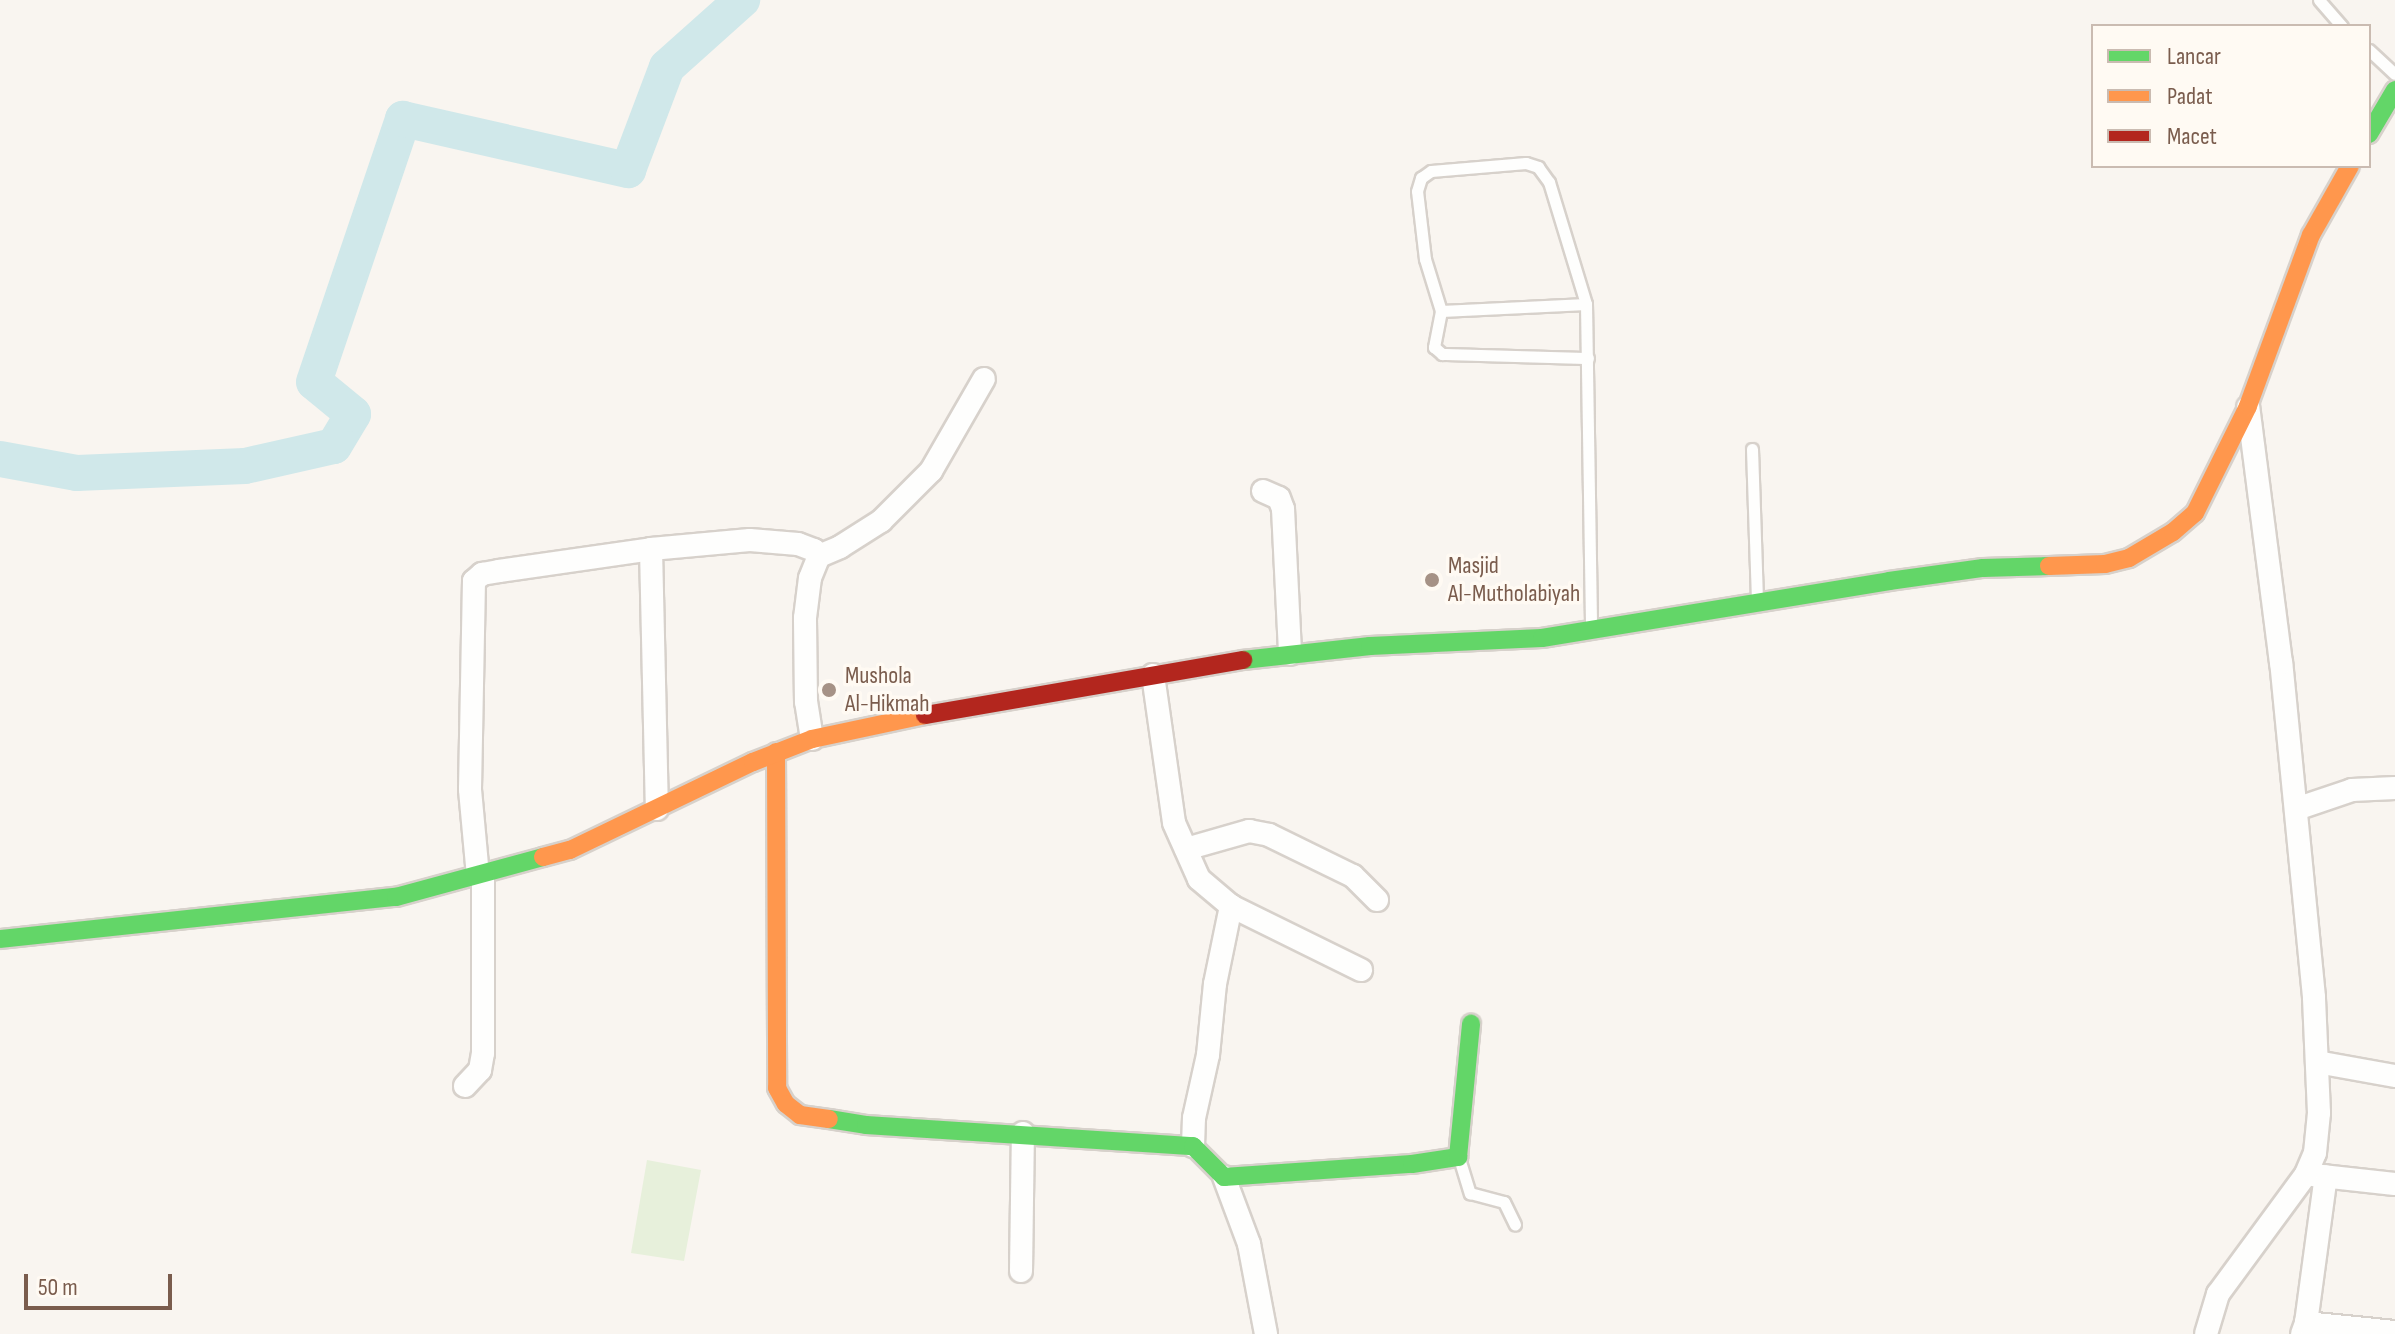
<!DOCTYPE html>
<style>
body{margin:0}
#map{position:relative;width:2395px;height:1334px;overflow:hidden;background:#f9f5f0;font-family:"Sofia Sans Condensed",sans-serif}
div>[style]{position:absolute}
.green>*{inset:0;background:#e7f0db}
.river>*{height:36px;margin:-18px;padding:0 18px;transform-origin:18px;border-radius:18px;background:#d0e8ea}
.roads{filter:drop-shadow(2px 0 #d7d1cb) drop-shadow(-2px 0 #d7d1cb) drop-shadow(0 2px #d7d1cb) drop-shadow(0 -2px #d7d1cb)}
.lane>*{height:11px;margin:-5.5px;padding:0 5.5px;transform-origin:5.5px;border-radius:5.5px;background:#fefefd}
.street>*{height:22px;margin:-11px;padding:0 11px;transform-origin:11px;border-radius:11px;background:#fefefd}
.fast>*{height:18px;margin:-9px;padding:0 9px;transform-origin:9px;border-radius:9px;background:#63d668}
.slow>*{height:18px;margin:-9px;padding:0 9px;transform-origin:9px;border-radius:9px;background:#ff974d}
.jam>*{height:18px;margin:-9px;padding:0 9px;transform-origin:9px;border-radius:9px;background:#b3261e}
.dots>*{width:22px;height:22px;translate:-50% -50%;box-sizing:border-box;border:4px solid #fffaf3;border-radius:50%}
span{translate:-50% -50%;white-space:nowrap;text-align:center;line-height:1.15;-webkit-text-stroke:7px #fffaf3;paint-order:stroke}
.poi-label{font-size:24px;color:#7a5c4d}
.left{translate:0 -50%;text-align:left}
.legend{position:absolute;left:2091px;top:24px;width:280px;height:144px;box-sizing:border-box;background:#fffaf3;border:2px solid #cabbb1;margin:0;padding:10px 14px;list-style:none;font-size:24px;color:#7a5c4d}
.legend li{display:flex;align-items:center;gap:16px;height:40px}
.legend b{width:40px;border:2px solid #cabbb1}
.scale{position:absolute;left:24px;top:1274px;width:148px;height:36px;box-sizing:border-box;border:4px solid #7a5c4d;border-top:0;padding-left:10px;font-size:24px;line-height:28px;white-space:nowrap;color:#7a5c4d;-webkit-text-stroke:6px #fffaf3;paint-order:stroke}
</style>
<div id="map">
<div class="green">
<i style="clip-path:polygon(647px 1160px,701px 1170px,684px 1261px,631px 1253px)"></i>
</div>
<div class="river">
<i style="left:0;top:459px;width:78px;rotate:10.3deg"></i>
<i style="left:77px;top:473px;width:168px;rotate:-2.4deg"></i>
<i style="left:245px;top:466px;width:91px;rotate:-12.7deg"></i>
<i style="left:334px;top:446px;width:37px;rotate:-59deg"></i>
<i style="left:353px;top:414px;width:50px;rotate:-140.6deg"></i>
<i style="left:314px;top:382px;width:278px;rotate:-71.3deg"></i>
<i style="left:403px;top:119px;width:231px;rotate:12.8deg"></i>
<i style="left:628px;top:170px;width:110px;rotate:-69.3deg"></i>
<i style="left:667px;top:67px;width:101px;rotate:-41.8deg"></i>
</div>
<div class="roads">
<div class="lane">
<i style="left:2319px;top:0;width:35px;rotate:49deg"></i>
<i style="left:2369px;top:50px;width:35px;rotate:43deg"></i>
<i style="left:1586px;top:304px;width:145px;rotate:177.2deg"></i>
<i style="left:1441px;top:311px;width:54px;rotate:-107.1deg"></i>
<i style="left:1425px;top:259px;width:68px;rotate:-96.7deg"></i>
<i style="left:1417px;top:191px;width:14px;rotate:-73deg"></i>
<i style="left:1421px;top:178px;width:12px;rotate:-35deg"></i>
<i style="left:1431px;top:171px;width:95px;rotate:-4.8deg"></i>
<i style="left:1526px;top:163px;width:13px;rotate:18deg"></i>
<i style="left:1538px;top:167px;width:19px;rotate:54deg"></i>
<i style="left:1549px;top:182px;width:127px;rotate:73.1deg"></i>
<i style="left:1586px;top:304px;width:324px;rotate:89.1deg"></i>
<i style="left:1441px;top:311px;width:37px;rotate:101deg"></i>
<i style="left:1434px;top:347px;width:11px;rotate:41deg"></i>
<i style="left:1442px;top:354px;width:146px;rotate:1.6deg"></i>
<i style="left:1752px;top:449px;width:151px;rotate:88.1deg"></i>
<i style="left:1459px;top:1158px;width:37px;rotate:73deg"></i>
<i style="left:1470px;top:1193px;width:35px;rotate:15deg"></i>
<i style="left:1504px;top:1202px;width:25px;rotate:64deg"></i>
</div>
<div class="street">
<i style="left:1263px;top:491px;width:17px;rotate:24deg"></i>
<i style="left:1279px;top:498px;width:12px;rotate:70deg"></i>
<i style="left:1283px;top:509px;width:145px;rotate:87.2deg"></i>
<i style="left:651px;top:549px;width:260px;rotate:88.7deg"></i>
<i style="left:1153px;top:675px;width:149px;rotate:81.9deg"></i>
<i style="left:1174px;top:823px;width:61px;rotate:65.9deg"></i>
<i style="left:1199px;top:879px;width:42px;rotate:40.2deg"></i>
<i style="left:1231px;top:906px;width:145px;rotate:26.2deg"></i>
<i style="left:812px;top:739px;width:37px;rotate:-99deg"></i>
<i style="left:806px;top:702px;width:84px;rotate:-90.7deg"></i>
<i style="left:805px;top:618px;width:40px;rotate:-82.9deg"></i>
<i style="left:810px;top:578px;width:24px;rotate:-68deg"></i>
<i style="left:819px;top:556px;width:23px;rotate:-23deg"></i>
<i style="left:840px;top:547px;width:49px;rotate:-32.4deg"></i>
<i style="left:881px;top:521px;width:71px;rotate:-45deg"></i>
<i style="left:931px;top:471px;width:106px;rotate:-60.1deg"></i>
<i style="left:2296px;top:809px;width:59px;rotate:-18.7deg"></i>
<i style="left:2352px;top:790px;width:43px;rotate:-2.7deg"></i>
<i style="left:1186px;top:849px;width:66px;rotate:-15.9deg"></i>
<i style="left:1249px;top:831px;width:20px;rotate:11deg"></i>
<i style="left:1269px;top:835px;width:93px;rotate:26deg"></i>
<i style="left:1353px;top:876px;width:34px;rotate:45deg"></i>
<i style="left:478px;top:876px;width:87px;rotate:-95.3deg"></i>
<i style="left:470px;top:789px;width:208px;rotate:-88.9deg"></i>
<i style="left:474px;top:581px;width:11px;rotate:-41deg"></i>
<i style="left:482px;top:574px;width:17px;rotate:-10deg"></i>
<i style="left:499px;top:571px;width:154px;rotate:-8.2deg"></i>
<i style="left:651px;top:549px;width:99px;rotate:-5.2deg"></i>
<i style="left:750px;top:540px;width:48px;rotate:4.8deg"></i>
<i style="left:798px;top:544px;width:17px;rotate:21deg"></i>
<i style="left:814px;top:550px;width:8px;rotate:50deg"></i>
<i style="left:2317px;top:1062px;width:79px;rotate:10.2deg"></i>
<i style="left:465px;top:1086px;width:22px;rotate:-47deg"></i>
<i style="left:480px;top:1070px;width:17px;rotate:-80deg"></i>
<i style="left:483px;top:1053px;width:178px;rotate:-90deg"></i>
<i style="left:1193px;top:1146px;width:28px;rotate:-88deg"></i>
<i style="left:1194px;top:1118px;width:65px;rotate:-77.5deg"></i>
<i style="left:1208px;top:1055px;width:71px;rotate:-84.4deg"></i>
<i style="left:1215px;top:984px;width:80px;rotate:-78.4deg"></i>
<i style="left:2313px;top:1175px;width:82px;rotate:6.3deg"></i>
<i style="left:1224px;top:1177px;width:72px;rotate:69.5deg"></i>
<i style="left:1249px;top:1244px;width:92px;rotate:79.3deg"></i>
<i style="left:1021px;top:1271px;width:138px;rotate:-89.2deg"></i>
<i style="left:2306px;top:1323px;width:148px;rotate:-82.3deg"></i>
<i style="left:2206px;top:1334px;width:42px;rotate:-73.3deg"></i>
<i style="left:2218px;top:1294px;width:149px;rotate:-53.7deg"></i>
<i style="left:2306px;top:1174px;width:23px;rotate:-67deg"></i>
<i style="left:2315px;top:1153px;width:40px;rotate:-84.3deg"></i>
<i style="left:2319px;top:1113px;width:116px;rotate:-92.5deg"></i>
<i style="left:2314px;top:997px;width:336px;rotate:-95.6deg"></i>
<i style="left:2281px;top:663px;width:258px;rotate:-97.3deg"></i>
<i style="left:2302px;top:1334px;width:12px;rotate:-70deg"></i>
<i style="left:2306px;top:1323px;width:89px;rotate:5.8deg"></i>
</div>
<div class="fast">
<i style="left:2369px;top:134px;width:51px;rotate:-59.4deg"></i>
<i style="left:1243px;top:660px;width:128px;rotate:-6.3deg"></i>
<i style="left:1370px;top:646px;width:172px;rotate:-2.7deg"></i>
<i style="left:1542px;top:638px;width:352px;rotate:-9.3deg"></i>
<i style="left:1889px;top:581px;width:95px;rotate:-7.9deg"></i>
<i style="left:1983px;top:568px;width:66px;rotate:-1.7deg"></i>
<i style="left:0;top:939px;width:398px;rotate:-6.1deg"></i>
<i style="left:396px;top:897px;width:152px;rotate:-15.2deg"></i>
<i style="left:829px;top:1119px;width:37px;rotate:9deg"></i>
<i style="left:866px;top:1125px;width:328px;rotate:3.7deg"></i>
<i style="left:1193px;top:1146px;width:44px;rotate:45deg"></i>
<i style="left:1224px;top:1177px;width:188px;rotate:-4deg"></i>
<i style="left:1412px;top:1164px;width:47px;rotate:-8.7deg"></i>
<i style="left:1458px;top:1157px;width:134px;rotate:-84.4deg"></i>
</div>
<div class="slow">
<i style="left:2049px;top:566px;width:56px;rotate:-2deg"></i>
<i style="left:2105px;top:564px;width:25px;rotate:-14deg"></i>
<i style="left:2129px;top:558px;width:51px;rotate:-30.6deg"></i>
<i style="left:2173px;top:532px;width:29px;rotate:-41deg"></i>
<i style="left:2195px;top:513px;width:119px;rotate:-63.6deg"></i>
<i style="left:2248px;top:406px;width:182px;rotate:-69.8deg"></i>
<i style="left:2311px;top:235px;width:79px;rotate:-60.5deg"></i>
<i style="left:776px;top:752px;width:336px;rotate:89.8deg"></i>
<i style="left:777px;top:1088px;width:18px;rotate:61deg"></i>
<i style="left:786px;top:1104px;width:18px;rotate:38deg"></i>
<i style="left:800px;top:1115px;width:29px;rotate:8deg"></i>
<i style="left:543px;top:857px;width:28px;rotate:-15deg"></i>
<i style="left:570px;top:850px;width:203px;rotate:-25.7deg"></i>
<i style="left:753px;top:762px;width:63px;rotate:-21.3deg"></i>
<i style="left:812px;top:739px;width:116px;rotate:-12deg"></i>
</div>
<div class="jam">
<i style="left:925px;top:715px;width:323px;rotate:-9.8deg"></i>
</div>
</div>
<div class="dots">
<i style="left:1432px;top:580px;background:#a69286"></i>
<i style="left:829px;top:690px;background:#a69286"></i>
</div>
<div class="poi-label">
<span class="left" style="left:1448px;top:580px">Masjid<br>Al-Mutholabiyah</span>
<span class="left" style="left:845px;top:690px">Mushola<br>Al-Hikmah</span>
</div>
<ul class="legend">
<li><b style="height:10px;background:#63d668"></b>Lancar</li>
<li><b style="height:10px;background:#ff974d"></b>Padat</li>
<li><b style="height:10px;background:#b3261e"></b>Macet</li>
</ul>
<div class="scale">50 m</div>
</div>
